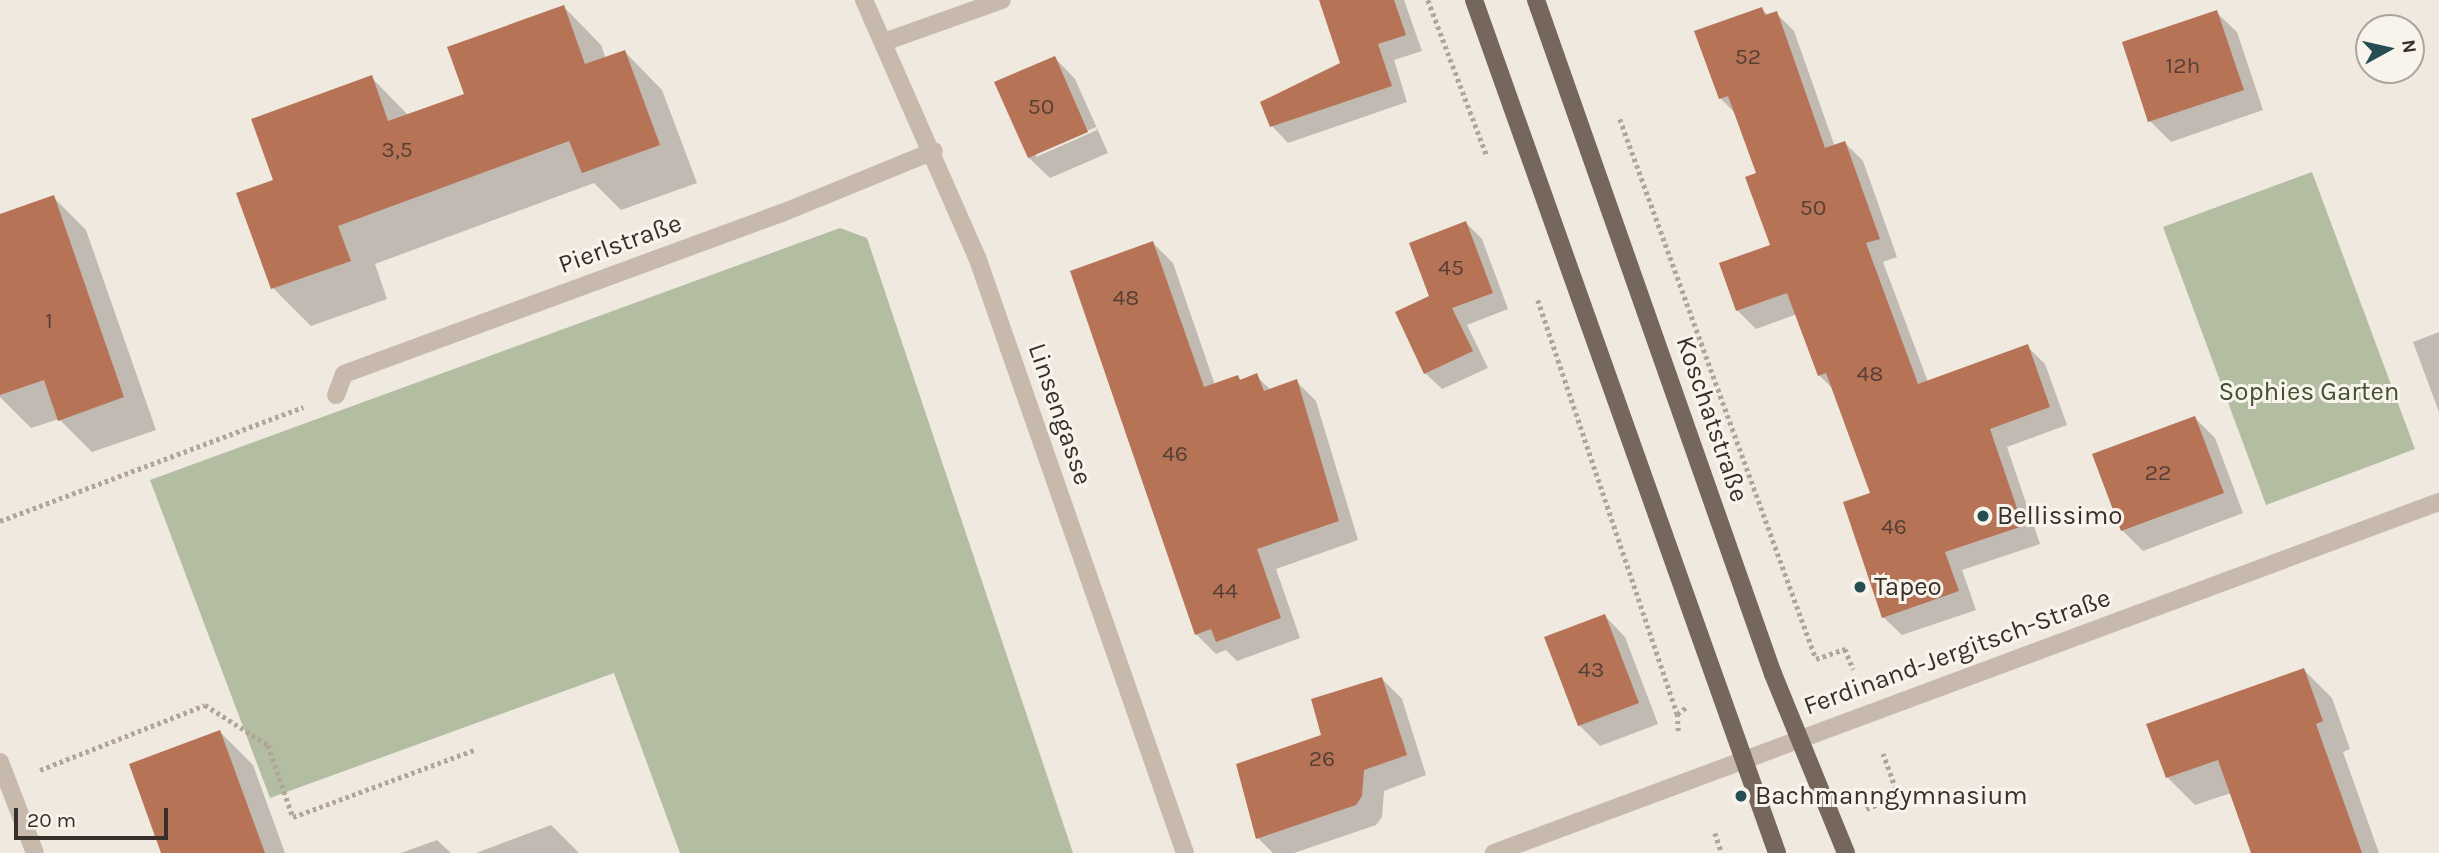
<!DOCTYPE html>
<meta charset="utf-8">
<style>
body{margin:0}
#map{position:relative;width:2439px;height:853px;overflow:hidden;background:#f0e9df;font-family:Karla,sans-serif}
div>[style]{position:absolute}
.green>*{inset:0;background:#b2bda1}
.shadow>*{inset:0;background:#0003}
.building>*{inset:0;background:#b77356}
.path>*{height:4.5px;margin-top:-2.25px;transform-origin:0;background:repeating-linear-gradient(90deg,#b2a497 0 3.5px,transparent 0 7px)}
.minor>*{height:18px;margin:-9px;padding:0 9px;transform-origin:9px;border-radius:9px;background:#c7baad}
.major>*{height:18px;margin:-9px;padding:0 9px;transform-origin:9px;border-radius:9px;background:#76675d}
.dots>*{width:19px;height:19px;translate:-50% -50%;box-sizing:border-box;border:4px solid #f8f3eb;border-radius:50%}
span{translate:-50% -50%;white-space:nowrap;text-align:center;line-height:1.15;-webkit-text-stroke:6px #f8f3eb;paint-order:stroke}
.number-label{font-size:23px;color:#564035}
.number-label span{-webkit-text-stroke-width:0}
.street-label{font-size:26px;color:#362f2a}
.park-label{font-size:26px;color:#435131}
.poi-label{font-size:26px;color:#362f2a}
.left{translate:0 -50%;text-align:left}
.north{position:absolute;left:2355px;top:14px;width:70px;height:70px;box-sizing:border-box;background:#f8f3eb;border:2px solid #aaa59e;border-radius:50%;rotate:82deg;font-size:19px;font-weight:700;line-height:28px;text-align:center;color:#362f2a}
.north::after{content:'';display:block;margin:auto;width:24px;height:32px;background:#254d52;clip-path:polygon(50% 0,100% 100%,50% 72%,0 100%)}
.scale{position:absolute;left:14px;top:808px;width:154px;height:32px;box-sizing:border-box;border:4px solid #362f2a;border-top:0;padding-left:9px;font-size:21px;line-height:24px;white-space:nowrap;color:#362f2a;-webkit-text-stroke:5px #f8f3eb;paint-order:stroke}
</style>
<div id="map">
<div class="green">
<i style="clip-path:polygon(2312px 172px,2415px 449px,2266px 505px,2163px 227px)"></i>
<i style="clip-path:polygon(840px 228px,867px 238px,1073px 853px,680px 853px,614px 673px,270px 798px,150px 480px)"></i>
</div>
<div class="shadow">
<i style="clip-path:polygon(1321px 0,1404px 0,1422px 51px,1394px 60px,1407px 102px,1288px 143px,1272px 126px,1343px 64px)"></i>
<i style="clip-path:polygon(564px 7px,601px 45px,606px 59px,625px 52px,662px 90px,697px 183px,621px 210px,594px 183px,375px 264px,387px 299px,311px 326px,273px 288px,238px 194px,275px 181px,371px 77px,409px 116px,467px 95px)"></i>
<i style="clip-path:polygon(1762px 9px,1769px 16px,1776px 13px,1794px 31px,1835px 147px,1845px 143px,1863px 161px,1897px 257px,1883px 262px,1928px 382px,2027px 346px,2045px 364px,2067px 425px,2007px 447px,2040px 544px,1962px 570px,1976px 610px,1902px 635px,1883px 617px,1872px 494px,1834px 390px,1819px 375px,1797px 314px,1756px 329px,1738px 311px,1721px 264px,1772px 246px,1758px 174px,1736px 114px,1720px 98px)"></i>
<i style="clip-path:polygon(2216px 12px,2237px 32px,2263px 110px,2171px 142px,2150px 121px)"></i>
<i style="clip-path:polygon(evenodd,1055px 58px,1075px 79px,1108px 153px,1050px 178px,1029px 158px,997px 83px,1055px 58px,1096px 127px,1097px 130px,1036px 157px,1036px 153px,1096px 127px)"></i>
<i style="clip-path:polygon(53px 197px,86px 230px,156px 430px,92px 452px,59px 419px,31px 428px,0 397px,0 216px)"></i>
<i style="clip-path:polygon(1466px 223px,1482px 239px,1508px 309px,1467px 325px,1488px 368px,1442px 389px,1425px 373px,1431px 297px)"></i>
<i style="clip-path:polygon(1153px 243px,1173px 263px,1215px 385px,1256px 376px,1271px 390px,1296px 381px,1316px 401px,1358px 540px,1276px 569px,1300px 638px,1237px 661px,1226px 650px,1216px 654px,1196px 634px)"></i>
<i style="clip-path:polygon(2439px 332px,2439px 412px,2413px 342px)"></i>
<i style="clip-path:polygon(2195px 418px,2215px 438px,2243px 513px,2143px 551px,2122px 530px)"></i>
<i style="clip-path:polygon(1605px 616px,1625px 637px,1658px 724px,1600px 746px,1579px 725px)"></i>
<i style="clip-path:polygon(2304px 670px,2332px 698px,2350px 749px,2343px 752px,2379px 853px,2252px 853px,2231px 793px,2195px 805px,2167px 777px)"></i>
<i style="clip-path:polygon(1382px 679px,1402px 699px,1426px 775px,1384px 791px,1382px 817px,1376px 825px,1294px 853px,1273px 853px,1258px 838px)"></i>
<i style="clip-path:polygon(220px 732px,253px 765px,285px 853px,163px 853px)"></i>
<i style="clip-path:polygon(551px 825px,579px 853px,476px 853px)"></i>
<i style="clip-path:polygon(437px 840px,451px 853px,401px 853px)"></i>
</div>
<div class="building">
<i style="clip-path:polygon(1319px 0,1394px 0,1406px 35px,1378px 44px,1392px 86px,1270px 127px,1260px 102px,1340px 63px)"></i>
<i style="clip-path:polygon(564px 5px,585px 64px,625px 50px,660px 145px,582px 173px,569px 141px,338px 226px,351px 261px,271px 289px,236px 193px,273px 180px,251px 119px,372px 75px,388px 121px,464px 94px,447px 47px)"></i>
<i style="clip-path:polygon(1762px 7px,1765px 15px,1777px 11px,1825px 148px,1845px 141px,1880px 239px,1866px 243px,1918px 384px,2028px 344px,2050px 407px,1990px 429px,2023px 526px,1945px 552px,1959px 591px,1882px 618px,1843px 502px,1870px 493px,1826px 373px,1818px 376px,1787px 293px,1736px 311px,1719px 263px,1770px 245px,1745px 177px,1756px 173px,1728px 96px,1719px 99px,1694px 31px)"></i>
<i style="clip-path:polygon(2217px 10px,2244px 90px,2148px 122px,2122px 42px)"></i>
<i style="clip-path:polygon(1055px 56px,1088px 132px,1028px 158px,994px 82px)"></i>
<i style="clip-path:polygon(54px 195px,124px 397px,58px 421px,44px 380px,0 395px,0 214px)"></i>
<i style="clip-path:polygon(1466px 221px,1493px 293px,1452px 308px,1473px 351px,1424px 374px,1395px 312px,1429px 296px,1409px 243px)"></i>
<i style="clip-path:polygon(1153px 241px,1204px 387px,1238px 375px,1240px 380px,1257px 373px,1264px 391px,1297px 379px,1339px 521px,1257px 549px,1281px 618px,1216px 642px,1211px 629px,1195px 635px,1070px 271px)"></i>
<i style="clip-path:polygon(2195px 416px,2224px 493px,2121px 531px,2092px 454px)"></i>
<i style="clip-path:polygon(1605px 614px,1639px 703px,1578px 726px,1544px 637px)"></i>
<i style="clip-path:polygon(2304px 668px,2323px 721px,2316px 724px,2362px 853px,2251px 853px,2218px 760px,2166px 778px,2146px 724px)"></i>
<i style="clip-path:polygon(1382px 677px,1407px 755px,1364px 770px,1362px 796px,1356px 805px,1256px 839px,1236px 764px,1321px 735px,1311px 699px)"></i>
<i style="clip-path:polygon(220px 730px,265px 853px,161px 853px,129px 764px)"></i>
</div>
<div class="path">
<i style="left:1428px;top:0;width:167px;rotate:69.3deg"></i>
<i style="left:1620px;top:119px;width:574px;rotate:70.05deg"></i>
<i style="left:1816px;top:659px;width:31px;rotate:-19deg"></i>
<i style="left:1845px;top:649px;width:22px;rotate:68deg"></i>
<i style="left:1538px;top:300px;width:437px;rotate:71.4deg"></i>
<i style="left:0;top:521px;width:324px;rotate:-20.6deg"></i>
<i style="left:1678px;top:731px;width:17px;rotate:-93deg"></i>
<i style="left:1677px;top:714px;width:14px;rotate:-36deg"></i>
<i style="left:40px;top:770px;width:177px;rotate:-21.5deg"></i>
<i style="left:205px;top:705px;width:75px;rotate:32.4deg"></i>
<i style="left:268px;top:745px;width:76px;rotate:70.9deg"></i>
<i style="left:293px;top:817px;width:193px;rotate:-20.3deg"></i>
<i style="left:1866px;top:809px;width:35px;rotate:-22deg"></i>
<i style="left:1898px;top:796px;width:45px;rotate:-109.7deg"></i>
<i style="left:1715px;top:833px;width:21px;rotate:71deg"></i>
</div>
<div class="minor">
<i style="left:864px;top:0;width:281px;rotate:66.3deg"></i>
<i style="left:977px;top:257px;width:631px;rotate:70.76deg"></i>
<i style="left:884px;top:42px;width:125px;rotate:-19.6deg"></i>
<i style="left:336px;top:395px;width:22px;rotate:-69deg"></i>
<i style="left:344px;top:374px;width:467px;rotate:-20.2deg"></i>
<i style="left:782px;top:213px;width:164px;rotate:-22.2deg"></i>
<i style="left:0;top:762px;width:97px;rotate:69deg"></i>
<i style="left:1494px;top:853px;width:1008px;rotate:-20.38deg"></i>
</div>
<div class="major">
<i style="left:1474px;top:0;width:905px;rotate:70.44deg"></i>
<i style="left:1536px;top:0;width:714px;rotate:70.63deg"></i>
<i style="left:1773px;top:674px;width:193px;rotate:67.8deg"></i>
</div>
<div class="dots">
<i style="left:1983px;top:516px;background:#254d52"></i>
<i style="left:1860px;top:587px;background:#254d52"></i>
<i style="left:1741px;top:796px;background:#254d52"></i>
</div>
<div class="number-label">
<span style="left:1748px;top:57px">52</span>
<span style="left:2183px;top:66px">12h</span>
<span style="left:1041px;top:107px">50</span>
<span style="left:397px;top:150px">3,5</span>
<span style="left:1813px;top:208px">50</span>
<span style="left:1451px;top:268px">45</span>
<span style="left:1126px;top:298px">48</span>
<span style="left:49px;top:321px">1</span>
<span style="left:1870px;top:374px">48</span>
<span style="left:1175px;top:454px">46</span>
<span style="left:2158px;top:473px">22</span>
<span style="left:1894px;top:527px">46</span>
<span style="left:1225px;top:591px">44</span>
<span style="left:1591px;top:670px">43</span>
<span style="left:1322px;top:759px">26</span>
</div>
<div class="street-label">
<span style="left:620px;top:244px;rotate:-20deg">Pierlstraße</span>
<span style="left:1060px;top:414px;rotate:71deg">Linsengasse</span>
<span style="left:1712px;top:419px;rotate:71deg">Koschatstraße</span>
<span style="left:1957px;top:652px;rotate:-20deg">Ferdinand-Jergitsch-Straße</span>
</div>
<div class="park-label">
<span style="left:2309px;top:392px">Sophies Garten</span>
</div>
<div class="poi-label">
<span class="left" style="left:1997px;top:516px">Bellissimo</span>
<span class="left" style="left:1874px;top:587px">Tapeo</span>
<span class="left" style="left:1755px;top:796px">Bachmanngymnasium</span>
</div>
<div class="north">N</div>
<div class="scale">20 m</div>
</div>
